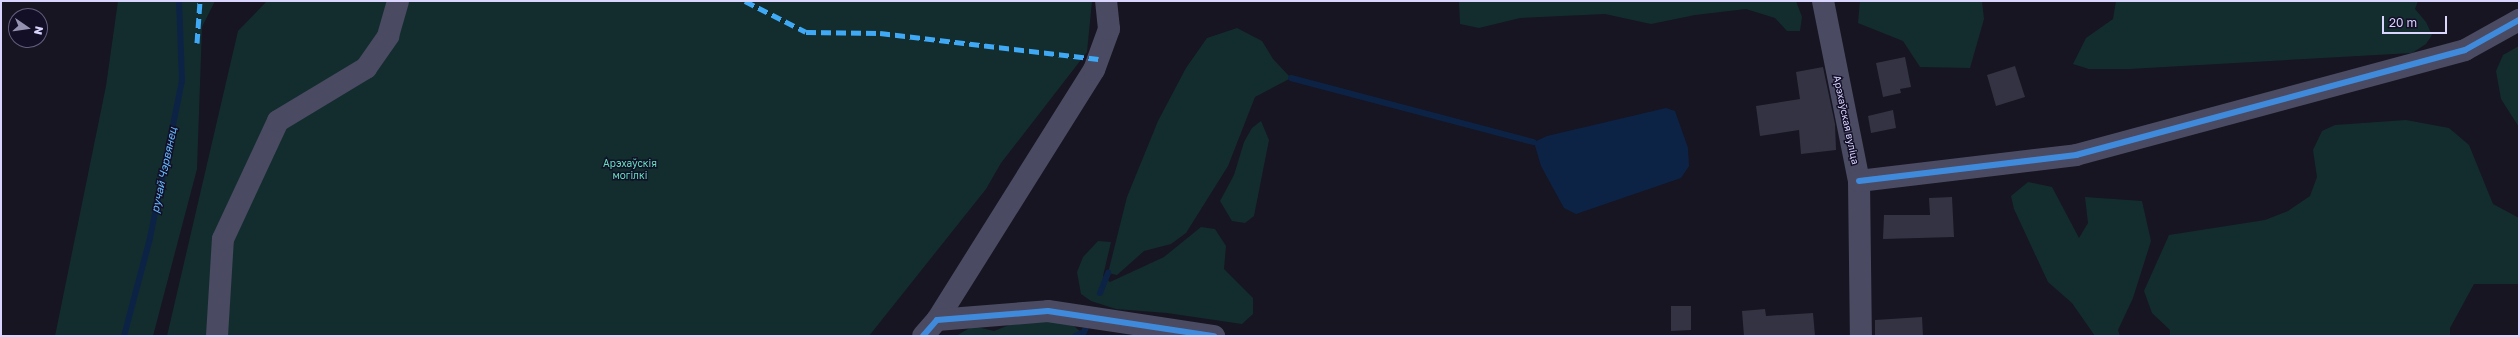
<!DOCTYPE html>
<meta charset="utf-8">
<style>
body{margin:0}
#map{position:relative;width:2520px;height:337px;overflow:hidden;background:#161521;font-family:"Golos Text",sans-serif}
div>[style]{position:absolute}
.green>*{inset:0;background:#132d2e}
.water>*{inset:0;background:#0d2346}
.stream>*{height:6px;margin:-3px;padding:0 3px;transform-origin:3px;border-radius:3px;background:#0d2346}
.building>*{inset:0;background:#343343}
.minor>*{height:22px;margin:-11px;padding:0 11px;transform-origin:11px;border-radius:11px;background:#4a4a62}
.quiet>*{height:5px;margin-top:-2.5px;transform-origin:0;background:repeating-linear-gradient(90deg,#3fa9f5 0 10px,transparent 0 15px)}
.cycleway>*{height:6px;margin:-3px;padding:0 3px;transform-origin:3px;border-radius:3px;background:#408adc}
span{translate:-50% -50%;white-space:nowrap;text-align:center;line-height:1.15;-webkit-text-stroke:3px #130f27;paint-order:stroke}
.street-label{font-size:10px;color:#d9d5ff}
.park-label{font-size:10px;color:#5fe1be}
.water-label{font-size:11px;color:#63baff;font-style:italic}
.frame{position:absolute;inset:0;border:2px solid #d9d5ff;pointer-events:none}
.north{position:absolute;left:8px;top:8px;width:40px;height:40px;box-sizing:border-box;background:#130f27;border:1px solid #625e7d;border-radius:50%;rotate:103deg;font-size:11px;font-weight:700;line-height:16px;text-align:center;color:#d9d5ff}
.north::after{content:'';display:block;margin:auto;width:14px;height:18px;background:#9592b1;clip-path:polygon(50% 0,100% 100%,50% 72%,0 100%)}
.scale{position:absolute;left:2382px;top:16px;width:65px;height:18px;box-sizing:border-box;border:2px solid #d9d5ff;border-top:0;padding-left:5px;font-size:12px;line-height:14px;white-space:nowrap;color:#d9d5ff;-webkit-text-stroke:3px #130f27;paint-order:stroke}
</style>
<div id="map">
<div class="green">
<i style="clip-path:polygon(118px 1px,215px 1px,202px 27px,197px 169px,153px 336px,55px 336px,106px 86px)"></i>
<i style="clip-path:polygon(267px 1px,1092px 1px,1087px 52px,1001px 163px,986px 189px,869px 336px,167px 336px,238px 31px)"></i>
<i style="clip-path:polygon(1459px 1px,1796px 1px,1802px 17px,1800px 31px,1787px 31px,1775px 18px,1746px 9px,1695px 15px,1651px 24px,1605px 14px,1520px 18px,1479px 28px,1460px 24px)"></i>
<i style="clip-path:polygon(1860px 1px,1982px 1px,1984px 19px,1970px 68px,1920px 67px,1903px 41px,1858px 23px)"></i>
<i style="clip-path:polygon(2116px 1px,2418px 1px,2415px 9px,2426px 22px,2432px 35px,2426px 44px,2412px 53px,2129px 69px,2089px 69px,2073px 64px,2086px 38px,2113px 19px)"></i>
<i style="clip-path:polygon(1237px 28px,1262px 41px,1273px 59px,1291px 78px,1255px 97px,1228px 166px,1186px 233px,1171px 244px,1144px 251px,1117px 275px,1108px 273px,1127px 197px,1158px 121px,1186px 68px,1207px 38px)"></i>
<i style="clip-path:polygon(2519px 46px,2519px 127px,2501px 99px,2496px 71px,2503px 55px)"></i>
<i style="clip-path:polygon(2406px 120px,2449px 128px,2469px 145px,2493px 204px,2519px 218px,2519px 284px,2474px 284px,2450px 328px,2450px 336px,2170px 336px,2170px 330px,2152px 313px,2144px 291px,2169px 235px,2265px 220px,2288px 211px,2310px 196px,2317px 177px,2313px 150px,2322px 131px,2335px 125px)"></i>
<i style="clip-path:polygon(1261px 121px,1269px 140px,1254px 216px,1245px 223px,1232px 221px,1220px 201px,1234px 175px,1244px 142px,1252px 128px)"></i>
<i style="clip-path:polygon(2028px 182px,2052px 187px,2079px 238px,2088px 223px,2085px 197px,2142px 201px,2151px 241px,2133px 298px,2118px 330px,2120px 336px,2095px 336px,2072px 303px,2048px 282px,2014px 209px,2011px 196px)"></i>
<i style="clip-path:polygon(1201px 227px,1215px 229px,1226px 246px,1224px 269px,1253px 298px,1253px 314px,1242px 324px,1167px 313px,1116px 309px,1091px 301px,1081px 294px,1077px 272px,1083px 257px,1098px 241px,1111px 242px,1103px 276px,1110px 282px,1164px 257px)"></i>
<i style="clip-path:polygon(1032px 316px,1064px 318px,1086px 336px,956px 336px,973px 326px,994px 331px)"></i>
</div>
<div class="water">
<i style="clip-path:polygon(1666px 108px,1675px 111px,1688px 148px,1689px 166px,1681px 178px,1576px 214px,1564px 208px,1541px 166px,1534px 142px,1547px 136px)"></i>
</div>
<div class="stream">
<i style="left:1291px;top:78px;width:251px;rotate:14.8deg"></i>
<i style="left:1100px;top:293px;width:22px;rotate:-68deg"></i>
<i style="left:124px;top:336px;width:101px;rotate:-75.1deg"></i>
<i style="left:150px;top:238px;width:160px;rotate:-78.5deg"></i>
<i style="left:182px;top:81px;width:80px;rotate:-92.1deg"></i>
<i style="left:1075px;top:336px;width:10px;rotate:-24deg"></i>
<i style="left:1084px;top:332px;width:12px;rotate:-66deg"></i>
</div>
<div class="building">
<i style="clip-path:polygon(1905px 57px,1911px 87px,1900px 89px,1901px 93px,1883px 97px,1876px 63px)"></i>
<i style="clip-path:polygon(2015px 66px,2025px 97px,1996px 106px,1987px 75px)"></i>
<i style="clip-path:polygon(1823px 67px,1835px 124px,1836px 150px,1801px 154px,1799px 130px,1760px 136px,1756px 106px,1800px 99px,1796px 72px)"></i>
<i style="clip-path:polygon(1893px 110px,1896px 128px,1871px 133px,1868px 116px)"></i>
<i style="clip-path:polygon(1952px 197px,1954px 237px,1883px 239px,1884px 215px,1930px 215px,1929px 198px)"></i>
<i style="clip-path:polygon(1671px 306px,1691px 306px,1691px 330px,1671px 331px)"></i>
<i style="clip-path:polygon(1765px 309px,1766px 316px,1813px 313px,1815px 336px,1744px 336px,1742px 311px)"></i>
<i style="clip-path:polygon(1922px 317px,1923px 336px,1875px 336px,1875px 320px)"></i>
</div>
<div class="minor">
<i style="left:1823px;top:1px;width:184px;rotate:78.7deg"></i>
<i style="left:1859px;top:181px;width:155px;rotate:89.3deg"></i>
<i style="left:1859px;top:181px;width:219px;rotate:-6.8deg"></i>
<i style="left:2076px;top:155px;width:403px;rotate:-15.1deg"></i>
<i style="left:2465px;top:50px;width:62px;rotate:-29.1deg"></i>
<i style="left:937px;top:320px;width:295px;rotate:-57.9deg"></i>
<i style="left:1094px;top:70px;width:44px;rotate:-69.9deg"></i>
<i style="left:1109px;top:29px;width:28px;rotate:-96deg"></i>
<i style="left:217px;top:336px;width:97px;rotate:-86.5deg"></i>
<i style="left:223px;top:239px;width:130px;rotate:-65deg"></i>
<i style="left:278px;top:121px;width:103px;rotate:-31.1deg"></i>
<i style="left:366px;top:68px;width:39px;rotate:-55deg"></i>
<i style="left:388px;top:36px;width:36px;rotate:-74deg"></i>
<i style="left:923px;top:336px;width:21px;rotate:-49deg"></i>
<i style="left:937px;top:320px;width:111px;rotate:-4.6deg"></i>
<i style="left:1048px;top:311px;width:168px;rotate:8.6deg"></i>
</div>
<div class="quiet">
<i style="left:745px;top:1px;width:68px;rotate:26.9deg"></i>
<i style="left:806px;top:32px;width:74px;rotate:0.8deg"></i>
<i style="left:880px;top:33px;width:220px;rotate:6.8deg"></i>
<i style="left:197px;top:43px;width:42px;rotate:-85.9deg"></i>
</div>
<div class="cycleway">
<i style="left:1859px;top:181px;width:219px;rotate:-6.8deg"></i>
<i style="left:2076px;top:155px;width:403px;rotate:-15.1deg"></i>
<i style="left:2465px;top:50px;width:62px;rotate:-29.1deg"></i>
<i style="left:923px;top:336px;width:21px;rotate:-49deg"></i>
<i style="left:937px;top:320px;width:111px;rotate:-4.6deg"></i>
<i style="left:1048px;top:311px;width:168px;rotate:8.6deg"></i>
</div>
<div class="street-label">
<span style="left:1846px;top:120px;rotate:78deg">Арэхаўская вуліца</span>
</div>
<div class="park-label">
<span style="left:630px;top:169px">Арэхаўскія<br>могілкі</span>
</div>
<div class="water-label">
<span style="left:164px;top:170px;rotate:-78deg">ручай Чэрвянец</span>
</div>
<div class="frame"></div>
<div class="north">N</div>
<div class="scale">20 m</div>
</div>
